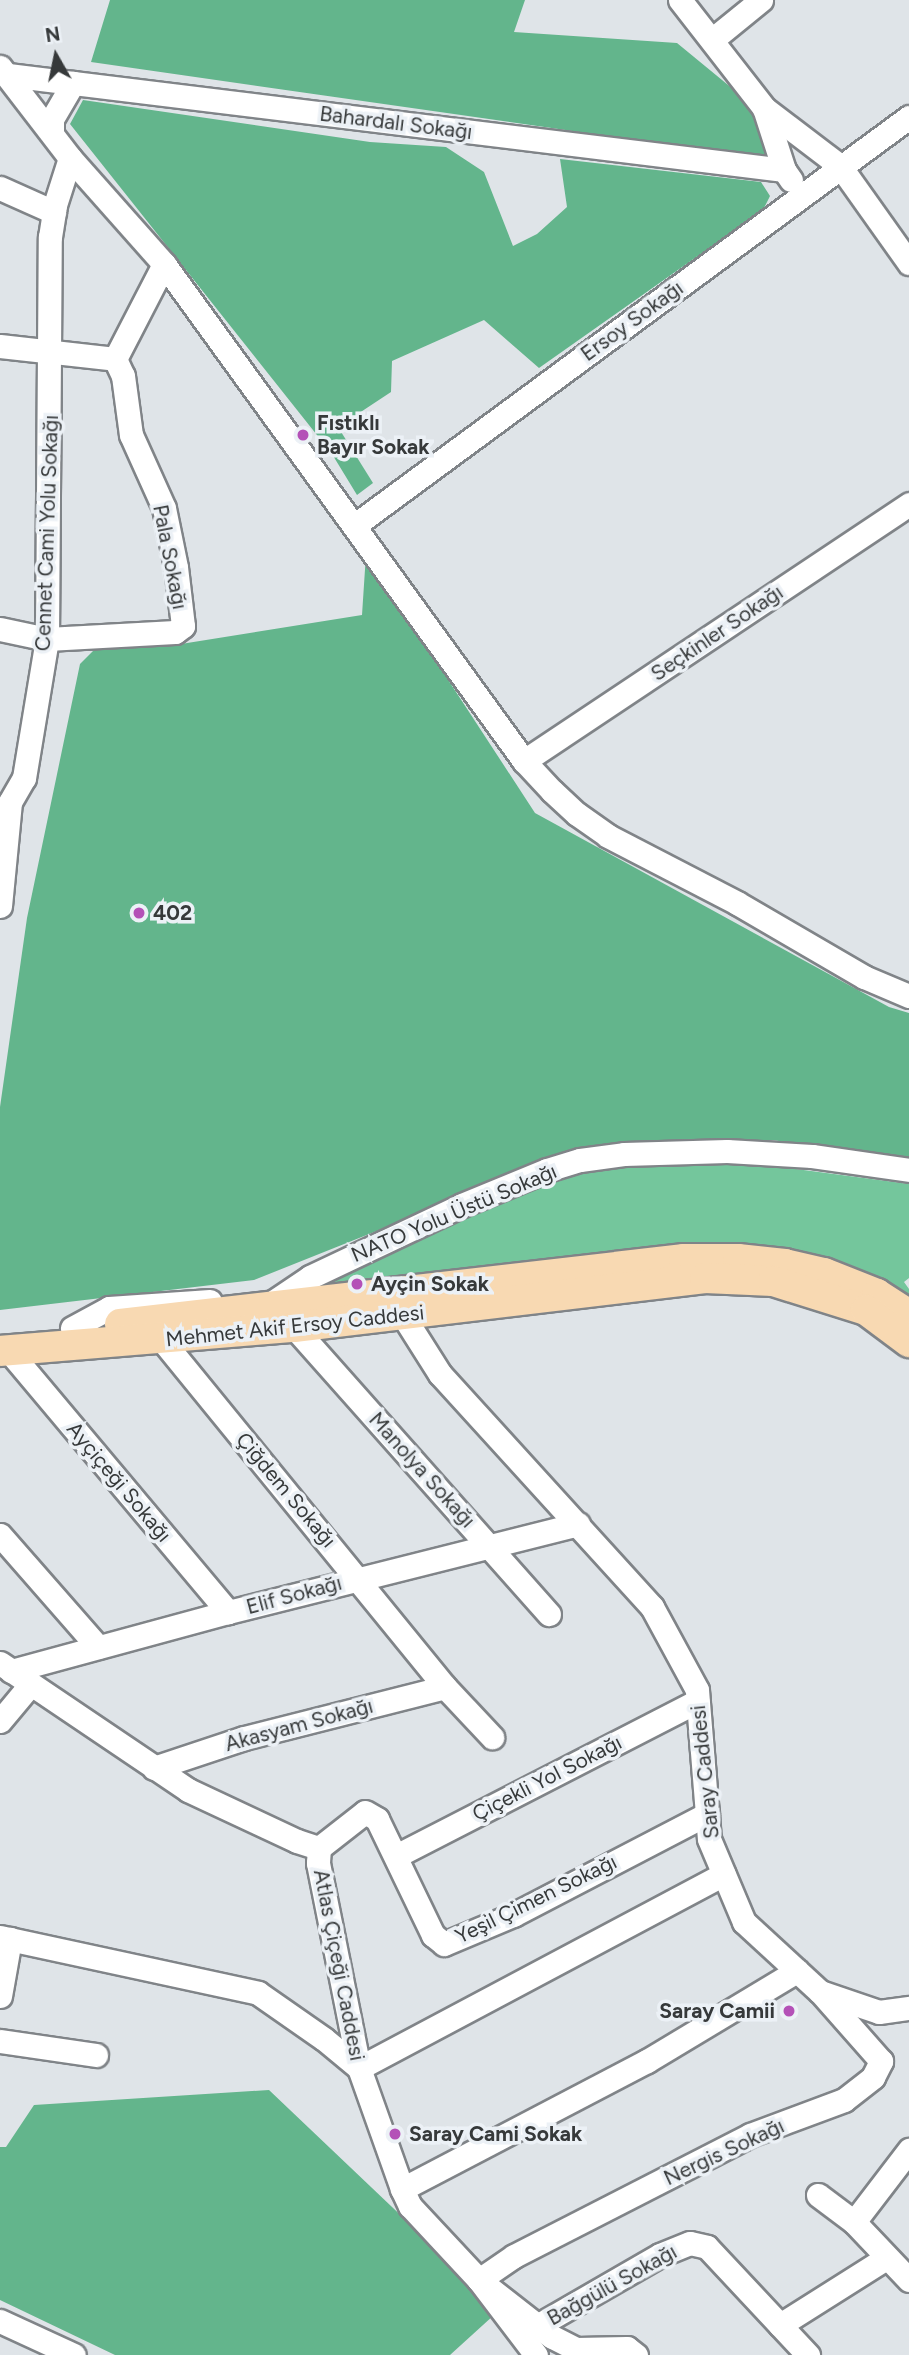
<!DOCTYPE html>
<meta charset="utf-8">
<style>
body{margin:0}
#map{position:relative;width:909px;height:2355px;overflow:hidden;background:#dfe4e8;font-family:Figtree,sans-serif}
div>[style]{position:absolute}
.green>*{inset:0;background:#74c69c}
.forest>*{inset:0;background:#63b58c}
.roads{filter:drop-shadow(2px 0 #808488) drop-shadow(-2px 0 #808488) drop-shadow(0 2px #808488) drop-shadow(0 -2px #808488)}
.minor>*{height:23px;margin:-11.5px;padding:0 11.5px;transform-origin:11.5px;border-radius:11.5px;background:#fff}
.major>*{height:30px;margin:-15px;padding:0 15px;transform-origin:15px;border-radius:15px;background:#f8d9b2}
.dots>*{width:19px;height:19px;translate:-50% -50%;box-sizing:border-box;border:4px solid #ecf1f6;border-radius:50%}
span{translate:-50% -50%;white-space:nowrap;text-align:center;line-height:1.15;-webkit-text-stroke:7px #ecf1f6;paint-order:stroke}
.street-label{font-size:21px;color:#36393a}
.poi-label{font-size:21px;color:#36393a;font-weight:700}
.left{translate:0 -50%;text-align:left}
.right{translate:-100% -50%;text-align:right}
.north{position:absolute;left:21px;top:21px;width:70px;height:70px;-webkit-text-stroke:5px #ecf1f6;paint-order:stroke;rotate:351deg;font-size:19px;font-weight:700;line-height:28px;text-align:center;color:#36393a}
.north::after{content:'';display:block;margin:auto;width:24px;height:32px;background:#36393a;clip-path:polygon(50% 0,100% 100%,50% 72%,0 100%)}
</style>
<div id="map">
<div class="green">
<i style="clip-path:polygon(751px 1163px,909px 1184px,909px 1278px,904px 1282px,909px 1289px,909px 1305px,882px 1290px,309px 1292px,329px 1277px,342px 1275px,344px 1269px,448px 1222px,571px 1174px,643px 1164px)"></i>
</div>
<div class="forest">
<i style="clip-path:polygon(110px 0,525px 0,514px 32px,677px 43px,750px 103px,774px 160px,91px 62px)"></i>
<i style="clip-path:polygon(83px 100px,370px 142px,446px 147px,484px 172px,513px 246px,537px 234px,567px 207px,560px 159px,761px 182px,770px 196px,763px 210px,539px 368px,484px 320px,392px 361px,391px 392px,338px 427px,373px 483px,357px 495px,332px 454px,70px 124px)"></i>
<i style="clip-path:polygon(366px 554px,535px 813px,889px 1007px,909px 1013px,909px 1163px,773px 1140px,577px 1151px,254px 1280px,0 1310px,0 1107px,27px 918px,80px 664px,103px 641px,181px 644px,362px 615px)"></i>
<i style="clip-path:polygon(269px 2090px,412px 2226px,494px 2315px,450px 2355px,115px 2355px,0 2300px,0 2147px,6px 2147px,34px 2105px)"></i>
</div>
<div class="roads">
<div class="minor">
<i style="left:680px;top:0;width:137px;rotate:52.1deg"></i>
<i style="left:764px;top:108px;width:96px;rotate:37.3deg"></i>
<i style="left:840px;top:166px;width:119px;rotate:54.6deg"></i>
<i style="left:713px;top:39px;width:62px;rotate:-39.1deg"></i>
<i style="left:0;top:67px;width:115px;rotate:52.4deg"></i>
<i style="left:70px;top:158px;width:142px;rotate:48.4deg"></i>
<i style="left:164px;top:264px;width:614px;rotate:54.08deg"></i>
<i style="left:524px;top:761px;width:41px;rotate:47deg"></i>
<i style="left:552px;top:791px;width:34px;rotate:43deg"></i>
<i style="left:577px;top:814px;width:38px;rotate:35deg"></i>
<i style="left:608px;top:836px;width:145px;rotate:27.4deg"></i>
<i style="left:737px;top:903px;width:147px;rotate:30.2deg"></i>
<i style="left:864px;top:977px;width:49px;rotate:22.9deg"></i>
<i style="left:8px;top:75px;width:782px;rotate:6.98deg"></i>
<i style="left:764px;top:108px;width:65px;rotate:72.1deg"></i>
<i style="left:784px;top:170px;width:12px;rotate:55deg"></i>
<i style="left:52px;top:133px;width:14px;rotate:-90deg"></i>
<i style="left:52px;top:119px;width:42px;rotate:-59.7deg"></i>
<i style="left:0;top:188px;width:59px;rotate:24deg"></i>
<i style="left:0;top:346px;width:116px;rotate:6.4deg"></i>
<i style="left:115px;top:359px;width:107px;rotate:-62.7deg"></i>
<i style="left:355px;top:525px;width:688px;rotate:-36.37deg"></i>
<i style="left:0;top:629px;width:48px;rotate:12deg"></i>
<i style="left:47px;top:639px;width:128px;rotate:-3.1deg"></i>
<i style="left:175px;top:632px;width:10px;rotate:-37deg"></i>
<i style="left:183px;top:626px;width:59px;rotate:-96.8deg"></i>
<i style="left:176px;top:567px;width:60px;rotate:-101.5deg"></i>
<i style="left:164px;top:508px;width:80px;rotate:-114.3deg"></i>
<i style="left:131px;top:435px;width:60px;rotate:-97.7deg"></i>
<i style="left:123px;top:376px;width:19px;rotate:-115deg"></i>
<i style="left:524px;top:761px;width:463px;rotate:-33.7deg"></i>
<i style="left:0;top:906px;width:104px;rotate:-84.5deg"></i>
<i style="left:10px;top:802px;width:28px;rotate:-60deg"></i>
<i style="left:24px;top:778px;width:141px;rotate:-80.6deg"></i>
<i style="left:47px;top:639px;width:402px;rotate:-89.6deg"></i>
<i style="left:50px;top:237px;width:32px;rotate:-81deg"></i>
<i style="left:55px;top:205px;width:49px;rotate:-72.3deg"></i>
<i style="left:267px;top:1306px;width:52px;rotate:-34deg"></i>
<i style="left:310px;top:1277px;width:168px;rotate:-25.3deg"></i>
<i style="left:462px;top:1205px;width:92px;rotate:-22.4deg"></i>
<i style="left:547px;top:1170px;width:34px;rotate:-17deg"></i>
<i style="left:580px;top:1160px;width:44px;rotate:-7.8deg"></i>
<i style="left:624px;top:1154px;width:103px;rotate:-1.7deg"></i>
<i style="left:727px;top:1151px;width:85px;rotate:3.4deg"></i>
<i style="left:812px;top:1156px;width:98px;rotate:8.2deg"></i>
<i style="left:402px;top:1314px;width:71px;rotate:57.7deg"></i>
<i style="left:440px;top:1374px;width:315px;rotate:47.7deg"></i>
<i style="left:652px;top:1607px;width:94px;rotate:61.5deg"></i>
<i style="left:697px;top:1690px;width:149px;rotate:85.4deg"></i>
<i style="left:709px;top:1839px;width:90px;rotate:67.1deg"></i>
<i style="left:744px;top:1922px;width:103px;rotate:42.6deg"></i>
<i style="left:820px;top:1992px;width:62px;rotate:18.7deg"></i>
<i style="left:879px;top:2012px;width:30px;rotate:-8deg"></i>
<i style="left:294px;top:1327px;width:384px;rotate:48.4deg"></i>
<i style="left:72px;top:1328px;width:42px;rotate:-28.4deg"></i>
<i style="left:109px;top:1308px;width:101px;rotate:-4deg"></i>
<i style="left:162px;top:1340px;width:448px;rotate:50.8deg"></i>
<i style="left:445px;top:1687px;width:69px;rotate:46.8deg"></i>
<i style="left:9px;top:1351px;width:341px;rotate:50deg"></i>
<i style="left:0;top:1535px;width:149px;rotate:48.8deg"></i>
<i style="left:0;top:1663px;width:227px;rotate:34deg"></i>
<i style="left:188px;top:1790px;width:120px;rotate:25.1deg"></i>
<i style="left:297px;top:1841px;width:23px;rotate:18deg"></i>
<i style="left:319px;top:1848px;width:15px;rotate:94deg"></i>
<i style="left:318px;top:1863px;width:209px;rotate:78.7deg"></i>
<i style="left:359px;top:2068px;width:128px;rotate:70.4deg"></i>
<i style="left:402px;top:2189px;width:19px;rotate:65deg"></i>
<i style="left:410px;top:2206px;width:101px;rotate:47deg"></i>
<i style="left:479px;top:2280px;width:94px;rotate:52.8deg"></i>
<i style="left:11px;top:1671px;width:225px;rotate:-15.2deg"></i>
<i style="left:228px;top:1612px;width:361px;rotate:-14.1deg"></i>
<i style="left:0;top:1721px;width:47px;rotate:-50.2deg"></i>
<i style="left:154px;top:1768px;width:95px;rotate:-18.4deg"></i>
<i style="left:244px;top:1738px;width:207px;rotate:-14.2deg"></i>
<i style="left:319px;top:1848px;width:58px;rotate:-38deg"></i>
<i style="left:365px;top:1812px;width:14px;rotate:30deg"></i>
<i style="left:377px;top:1819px;width:129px;rotate:64.2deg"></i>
<i style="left:433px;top:1935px;width:14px;rotate:39deg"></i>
<i style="left:444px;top:1944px;width:75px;rotate:-22.8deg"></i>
<i style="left:513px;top:1915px;width:219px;rotate:-27.5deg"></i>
<i style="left:396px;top:1856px;width:339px;rotate:-27.2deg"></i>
<i style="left:0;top:1937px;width:264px;rotate:12.2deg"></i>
<i style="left:258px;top:1993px;width:80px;rotate:34.9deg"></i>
<i style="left:324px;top:2039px;width:45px;rotate:39.6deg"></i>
<i style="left:359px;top:2068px;width:413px;rotate:-28deg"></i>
<i style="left:0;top:1996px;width:58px;rotate:-80deg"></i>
<i style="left:0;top:2041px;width:97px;rotate:8.3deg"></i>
<i style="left:402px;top:2189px;width:276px;rotate:-27.6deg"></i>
<i style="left:647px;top:2061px;width:175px;rotate:-31deg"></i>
<i style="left:818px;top:2195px;width:45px;rotate:36.9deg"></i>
<i style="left:854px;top:2222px;width:80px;rotate:46.5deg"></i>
<i style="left:854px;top:2222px;width:91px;rotate:-52.6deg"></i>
<i style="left:0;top:2321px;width:81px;rotate:24.7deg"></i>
<i style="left:780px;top:2325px;width:125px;rotate:-32.3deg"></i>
<i style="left:537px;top:2326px;width:142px;rotate:-30deg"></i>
<i style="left:660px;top:2255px;width:32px;rotate:-22deg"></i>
<i style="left:690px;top:2243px;width:17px;rotate:13deg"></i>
<i style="left:707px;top:2247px;width:148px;rotate:46.9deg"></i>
<i style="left:636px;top:2355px;width:11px;rotate:-142deg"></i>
<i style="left:627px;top:2348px;width:51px;rotate:178.9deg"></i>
<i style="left:576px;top:2349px;width:27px;rotate:-153deg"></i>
<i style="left:552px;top:2337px;width:93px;rotate:-142deg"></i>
<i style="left:479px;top:2280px;width:42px;rotate:-34.4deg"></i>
<i style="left:514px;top:2256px;width:265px;rotate:-27.1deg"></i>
<i style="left:750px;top:2135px;width:100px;rotate:-20.4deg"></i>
<i style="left:844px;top:2100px;width:37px;rotate:-38deg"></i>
<i style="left:873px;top:2077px;width:18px;rotate:-63deg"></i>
<i style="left:881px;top:2061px;width:89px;rotate:-131.4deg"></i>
</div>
<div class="major">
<i style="left:120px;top:1324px;width:568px;rotate:-6.57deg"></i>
<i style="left:684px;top:1259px;width:54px"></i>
<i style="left:738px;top:1259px;width:47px;rotate:6.1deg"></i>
<i style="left:785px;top:1264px;width:40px;rotate:13deg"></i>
<i style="left:824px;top:1273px;width:57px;rotate:21.6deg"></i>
<i style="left:877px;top:1294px;width:38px;rotate:33deg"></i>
<i style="left:0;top:1351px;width:295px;rotate:-4.7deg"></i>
<i style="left:294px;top:1327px;width:414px;rotate:-6.8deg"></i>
<i style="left:705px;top:1278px;width:68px;rotate:2.5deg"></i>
<i style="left:773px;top:1281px;width:97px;rotate:17.3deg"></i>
<i style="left:866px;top:1310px;width:54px;rotate:36.7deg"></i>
</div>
</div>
<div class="dots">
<i style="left:303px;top:435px;background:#b451b7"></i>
<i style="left:139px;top:913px;background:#b451b7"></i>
<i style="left:357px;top:1284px;background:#b451b7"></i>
<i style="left:789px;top:2011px;background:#b451b7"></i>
<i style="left:395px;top:2134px;background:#b451b7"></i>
</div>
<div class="street-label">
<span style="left:396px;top:123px;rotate:7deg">Bahardalı Sokağı</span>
<span style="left:632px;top:321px;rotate:-36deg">Ersoy Sokağı</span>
<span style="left:47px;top:533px;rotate:-88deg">Cennet Cami Yolu Sokağı</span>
<span style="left:170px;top:557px;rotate:79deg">Pala Sokağı</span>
<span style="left:717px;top:633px;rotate:-34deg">Seçkinler Sokağı</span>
<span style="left:454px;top:1213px;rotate:-23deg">NATO Yolu Üstü Sokağı</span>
<span style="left:295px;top:1326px;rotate:-6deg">Mehmet Akif Ersoy Caddesi</span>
<span style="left:422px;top:1470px;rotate:48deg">Manolya Sokağı</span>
<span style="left:119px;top:1482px;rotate:50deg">Ayçiçeği Sokağı</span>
<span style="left:286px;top:1490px;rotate:50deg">Çiğdem Sokağı</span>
<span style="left:294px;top:1595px;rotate:-15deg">Elif Sokağı</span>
<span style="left:299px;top:1725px;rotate:-15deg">Akasyam Sokağı</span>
<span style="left:705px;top:1772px;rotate:-96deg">Saray Caddesi</span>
<span style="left:547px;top:1778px;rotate:-27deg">Çiçekli Yol Sokağı</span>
<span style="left:536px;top:1899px;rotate:-26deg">Yeşil Çimen Sokağı</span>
<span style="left:339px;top:1965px;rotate:79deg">Atlas Çiçeği Caddesi</span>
<span style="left:724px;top:2152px;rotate:-25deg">Nergis Sokağı</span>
<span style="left:612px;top:2285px;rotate:-29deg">Bağgülü Sokağı</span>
</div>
<div class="poi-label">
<span class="left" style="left:317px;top:435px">Fıstıklı<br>Bayır Sokak</span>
<span class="left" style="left:153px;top:913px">402</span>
<span class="left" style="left:371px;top:1284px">Ayçin Sokak</span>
<span class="right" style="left:775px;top:2011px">Saray Camii</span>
<span class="left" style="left:409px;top:2134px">Saray Cami Sokak</span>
</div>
<div class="north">N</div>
</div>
